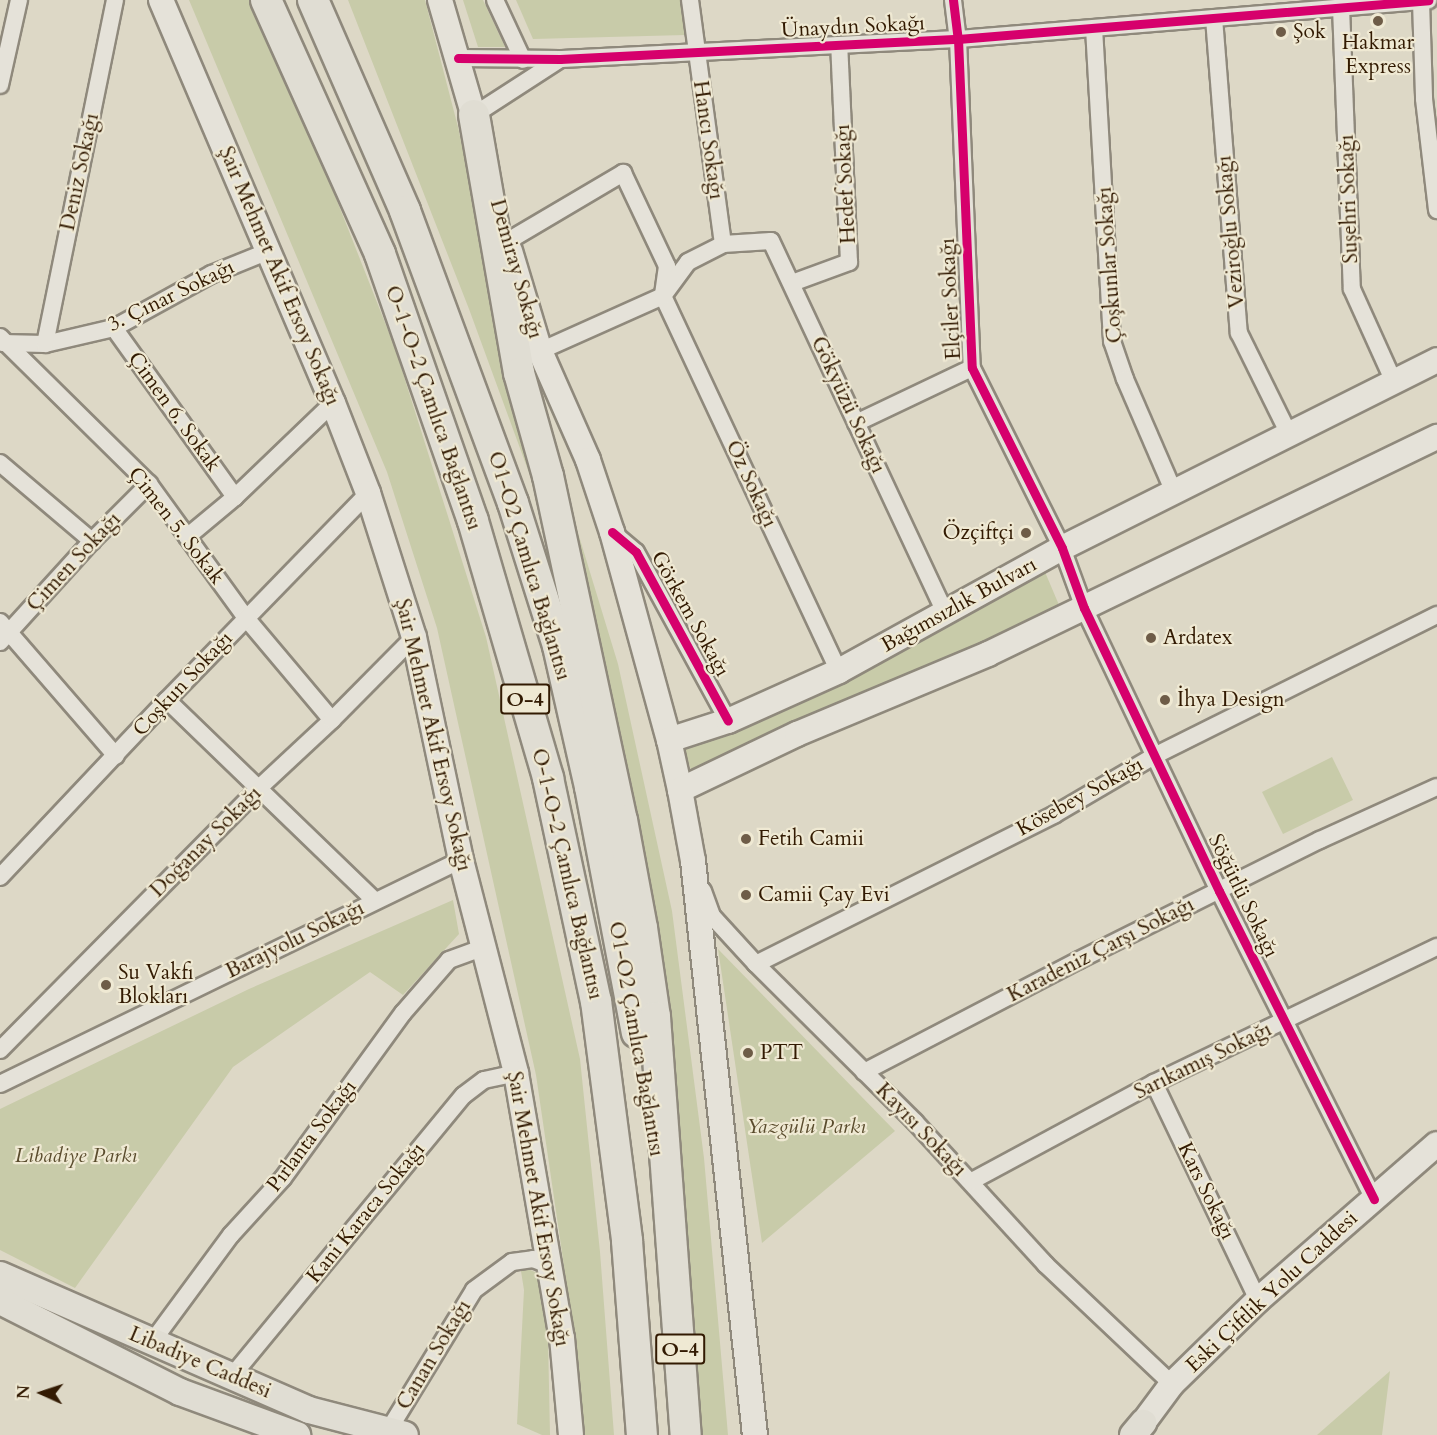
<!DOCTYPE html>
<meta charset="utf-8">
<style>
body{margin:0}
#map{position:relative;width:1437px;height:1435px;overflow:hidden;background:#ddd8c6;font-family:Cardo,serif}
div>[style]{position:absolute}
.green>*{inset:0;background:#c8cba9}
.roads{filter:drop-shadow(2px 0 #8f897c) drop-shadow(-2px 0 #8f897c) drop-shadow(0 2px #8f897c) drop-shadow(0 -2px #8f897c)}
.street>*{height:16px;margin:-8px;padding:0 8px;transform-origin:8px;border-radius:8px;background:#e5e2d9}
.secondary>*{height:24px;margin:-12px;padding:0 12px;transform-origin:12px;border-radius:12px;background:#e5e2d9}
.primary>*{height:26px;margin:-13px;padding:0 13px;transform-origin:13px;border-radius:13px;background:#e0ddd3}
.highway>*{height:30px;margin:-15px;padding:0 15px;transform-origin:15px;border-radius:15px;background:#e0ddd3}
.cycleway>*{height:9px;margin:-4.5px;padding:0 4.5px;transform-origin:4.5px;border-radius:4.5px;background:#d6006c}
.dots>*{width:16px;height:16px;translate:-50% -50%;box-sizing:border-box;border:3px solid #efe9d3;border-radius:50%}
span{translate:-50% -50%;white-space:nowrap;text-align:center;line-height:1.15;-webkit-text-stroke:4.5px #efe9d3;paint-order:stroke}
.shield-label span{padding:2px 4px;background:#efe9d3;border:2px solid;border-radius:4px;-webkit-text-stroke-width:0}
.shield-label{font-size:20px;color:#321a02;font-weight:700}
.street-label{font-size:21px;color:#321a02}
.poi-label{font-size:21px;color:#321a02}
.left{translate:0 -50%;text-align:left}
.right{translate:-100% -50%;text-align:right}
.park-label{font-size:21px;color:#5a4c2d;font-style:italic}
.north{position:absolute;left:12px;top:1363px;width:60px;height:60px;-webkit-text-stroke:4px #efe9d3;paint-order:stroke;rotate:273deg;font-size:16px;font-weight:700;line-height:24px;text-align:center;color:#321a02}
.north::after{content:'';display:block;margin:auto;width:21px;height:27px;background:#321a02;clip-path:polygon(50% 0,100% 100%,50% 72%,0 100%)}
</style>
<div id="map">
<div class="green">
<i style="clip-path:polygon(189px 0,250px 0,330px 183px,395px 348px,486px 637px,580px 1059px,600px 1252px,614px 1435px,581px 1435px,563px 1259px,536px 1075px,437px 628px,387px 472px)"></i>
<i style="clip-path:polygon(348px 0,425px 0,458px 127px,532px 481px,469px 309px)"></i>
<i style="clip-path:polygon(463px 0,483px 0,505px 47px,478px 47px)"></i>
<i style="clip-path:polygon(516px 0,681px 0,685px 35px,533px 39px)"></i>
<i style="clip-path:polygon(525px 359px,618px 664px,672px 911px,704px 1158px,728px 1435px,701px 1435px,689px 1254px,663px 1022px)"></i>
<i style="clip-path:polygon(1045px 572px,1059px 605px,694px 777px,683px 749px,839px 678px)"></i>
<i style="clip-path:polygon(1332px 757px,1353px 800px,1283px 834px,1262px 792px)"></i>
<i style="clip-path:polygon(453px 900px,459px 934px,403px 995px,370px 972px,233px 1067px,75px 1288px,0 1250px,0 1109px,249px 989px)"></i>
<i style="clip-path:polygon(718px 949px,895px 1131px,762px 1243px)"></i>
<i style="clip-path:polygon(520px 1265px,537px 1273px,548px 1339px,550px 1435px,542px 1435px,517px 1424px,524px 1290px)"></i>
<i style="clip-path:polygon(1390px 1371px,1382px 1435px,1317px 1435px)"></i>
</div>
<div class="roads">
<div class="street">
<i style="left:495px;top:0;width:66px;rotate:65deg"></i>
<i style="left:690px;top:0;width:246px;rotate:82.3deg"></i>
<i style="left:953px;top:0;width:39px;rotate:83deg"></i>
<i style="left:958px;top:39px;width:329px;rotate:87.6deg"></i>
<i style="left:972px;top:368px;width:201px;rotate:63.4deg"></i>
<i style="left:1062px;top:548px;width:64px;rotate:69.9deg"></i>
<i style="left:1084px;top:608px;width:314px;rotate:64.5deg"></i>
<i style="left:1219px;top:891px;width:345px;rotate:63.3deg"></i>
<i style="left:1421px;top:1px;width:98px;rotate:88.2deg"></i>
<i style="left:1424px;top:99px;width:112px;rotate:83.3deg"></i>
<i style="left:1341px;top:7px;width:282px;rotate:87.8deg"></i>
<i style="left:1352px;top:289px;width:102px;rotate:65.7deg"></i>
<i style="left:1214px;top:18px;width:316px;rotate:85.5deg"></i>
<i style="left:1239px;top:333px;width:113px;rotate:63.7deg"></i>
<i style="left:1094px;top:28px;width:314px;rotate:86.7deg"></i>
<i style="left:1112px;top:341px;width:40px;rotate:71.1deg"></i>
<i style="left:1125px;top:379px;width:123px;rotate:66.6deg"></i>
<i style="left:458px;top:58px;width:102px;rotate:0.6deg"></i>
<i style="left:560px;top:59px;width:399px;rotate:-2.9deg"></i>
<i style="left:958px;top:39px;width:472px;rotate:-4.7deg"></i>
<i style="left:0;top:85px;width:87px;rotate:-77.4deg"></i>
<i style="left:474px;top:115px;width:101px;rotate:-32.9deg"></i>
<i style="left:508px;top:241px;width:134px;rotate:-30.6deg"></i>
<i style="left:623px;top:173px;width:103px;rotate:64.7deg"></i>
<i style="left:667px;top:266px;width:30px;rotate:98deg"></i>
<i style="left:663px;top:296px;width:414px;rotate:64.9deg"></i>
<i style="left:792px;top:283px;width:61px;rotate:-20.2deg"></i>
<i style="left:849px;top:262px;width:217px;rotate:-92.6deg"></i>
<i style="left:114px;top:328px;width:208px;rotate:54.4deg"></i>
<i style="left:0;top:337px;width:209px;rotate:44.6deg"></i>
<i style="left:149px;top:484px;width:165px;rotate:54.1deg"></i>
<i style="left:246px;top:618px;width:133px;rotate:49.9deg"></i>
<i style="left:2px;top:343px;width:43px;rotate:1.3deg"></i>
<i style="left:45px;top:344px;width:71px;rotate:-13.1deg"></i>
<i style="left:114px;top:328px;width:112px;rotate:-28.9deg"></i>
<i style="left:212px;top:274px;width:61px;rotate:-22deg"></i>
<i style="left:45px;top:344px;width:351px;rotate:-78.5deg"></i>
<i style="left:540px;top:351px;width:135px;rotate:-24.1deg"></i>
<i style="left:663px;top:296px;width:42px;rotate:-53.7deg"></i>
<i style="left:688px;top:262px;width:39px;rotate:-27deg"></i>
<i style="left:723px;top:244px;width:48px;rotate:-3.6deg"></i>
<i style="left:771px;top:241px;width:411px;rotate:64.9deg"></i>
<i style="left:856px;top:423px;width:128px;rotate:-25.4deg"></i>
<i style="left:0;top:463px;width:121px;rotate:40.3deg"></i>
<i style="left:612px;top:532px;width:31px;rotate:40deg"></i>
<i style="left:636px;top:552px;width:192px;rotate:61.4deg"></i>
<i style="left:187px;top:537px;width:62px;rotate:-39.8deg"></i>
<i style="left:235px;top:497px;width:136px;rotate:-43.8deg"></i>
<i style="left:0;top:622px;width:177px;rotate:49.1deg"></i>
<i style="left:0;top:642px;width:137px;rotate:-47.7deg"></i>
<i style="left:92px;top:541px;width:81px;rotate:-45deg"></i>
<i style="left:167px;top:700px;width:289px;rotate:44deg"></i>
<i style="left:0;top:877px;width:243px;rotate:-46.7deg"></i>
<i style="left:167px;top:700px;width:289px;rotate:-45.8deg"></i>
<i style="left:703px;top:891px;width:27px;rotate:70deg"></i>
<i style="left:712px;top:916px;width:65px;rotate:47.5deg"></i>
<i style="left:756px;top:964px;width:224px;rotate:44.8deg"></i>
<i style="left:915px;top:1122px;width:193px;rotate:47.5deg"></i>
<i style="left:1045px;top:1264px;width:175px;rotate:43.4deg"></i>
<i style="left:756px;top:964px;width:335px;rotate:-26.6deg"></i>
<i style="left:1055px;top:814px;width:117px;rotate:-30.3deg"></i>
<i style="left:1156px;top:755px;width:314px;rotate:-26.5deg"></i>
<i style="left:0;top:1050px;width:368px;rotate:-45.3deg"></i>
<i style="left:259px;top:788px;width:100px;rotate:-43deg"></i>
<i style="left:332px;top:720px;width:117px;rotate:-45.3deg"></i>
<i style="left:864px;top:1072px;width:242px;rotate:-27.5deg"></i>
<i style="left:1079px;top:960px;width:269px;rotate:-26.5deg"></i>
<i style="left:1320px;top:840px;width:128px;rotate:-24.4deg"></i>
<i style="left:1154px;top:1083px;width:241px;rotate:64.4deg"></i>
<i style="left:0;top:1084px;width:513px;rotate:-25.92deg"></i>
<i style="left:972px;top:1181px;width:207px;rotate:-28.3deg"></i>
<i style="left:1154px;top:1083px;width:314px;rotate:-25.7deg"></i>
<i style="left:152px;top:1342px;width:133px;rotate:-53.6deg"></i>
<i style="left:231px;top:1235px;width:77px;rotate:-47.6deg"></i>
<i style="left:283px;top:1178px;width:204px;rotate:-54deg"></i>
<i style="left:403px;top:1013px;width:70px;rotate:-49deg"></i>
<i style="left:449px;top:960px;width:38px;rotate:-20deg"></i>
<i style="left:232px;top:1376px;width:364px;rotate:-50.5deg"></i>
<i style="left:464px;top:1095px;width:25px;rotate:-37deg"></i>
<i style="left:484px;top:1080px;width:33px;rotate:-12deg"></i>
<i style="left:388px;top:1431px;width:165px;rotate:-58.6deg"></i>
<i style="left:474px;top:1290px;width:47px;rotate:-36.4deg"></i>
<i style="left:512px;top:1262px;width:21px;rotate:-8deg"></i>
<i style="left:533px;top:1259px;width:17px;rotate:21deg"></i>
</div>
<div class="secondary">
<i style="left:161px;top:0;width:438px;rotate:66.9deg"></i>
<i style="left:333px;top:403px;width:97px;rotate:68.7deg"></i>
<i style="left:368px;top:493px;width:151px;rotate:72.3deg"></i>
<i style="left:414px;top:637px;width:228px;rotate:78.1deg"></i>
<i style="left:461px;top:860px;width:220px;rotate:75.5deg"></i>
<i style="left:516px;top:1073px;width:269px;rotate:80.2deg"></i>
<i style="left:562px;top:1338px;width:97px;rotate:84.7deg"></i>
<i style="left:440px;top:0;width:136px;rotate:73.8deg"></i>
<i style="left:510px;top:251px;width:104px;rotate:73.3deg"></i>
<i style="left:540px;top:351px;width:119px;rotate:66.2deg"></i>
<i style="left:588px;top:460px;width:76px;rotate:71.6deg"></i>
<i style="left:612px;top:532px;width:216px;rotate:74.7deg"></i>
<i style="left:669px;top:740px;width:51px;rotate:77.6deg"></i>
<i style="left:680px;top:790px;width:72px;rotate:79.6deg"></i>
<i style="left:693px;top:861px;width:577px;rotate:83.84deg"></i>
<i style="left:669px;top:740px;width:62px;rotate:-17.9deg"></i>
<i style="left:728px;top:721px;width:122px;rotate:-24.2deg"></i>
<i style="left:839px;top:671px;width:255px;rotate:-28.9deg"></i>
<i style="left:1062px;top:548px;width:419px;rotate:-26.6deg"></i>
<i style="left:680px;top:790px;width:130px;rotate:-25.6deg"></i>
<i style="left:797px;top:734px;width:207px;rotate:-22.7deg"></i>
<i style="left:988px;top:654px;width:499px;rotate:-25.8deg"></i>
<i style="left:1143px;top:1423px;width:49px;rotate:-53.4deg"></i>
<i style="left:1172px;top:1384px;width:120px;rotate:-44.3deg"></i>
<i style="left:1258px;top:1300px;width:237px;rotate:-41.1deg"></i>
</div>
<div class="primary">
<i style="left:0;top:1275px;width:337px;rotate:23.6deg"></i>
<i style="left:309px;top:1410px;width:99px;rotate:14.6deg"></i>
<i style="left:0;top:1301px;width:202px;rotate:26.8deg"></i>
<i style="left:180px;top:1392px;width:125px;rotate:20.2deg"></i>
<i style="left:1133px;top:1435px;width:16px;rotate:-50deg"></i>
</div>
<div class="highway">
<i style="left:266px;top:0;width:278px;rotate:65.8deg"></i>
<i style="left:380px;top:254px;width:283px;rotate:70.8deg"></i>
<i style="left:473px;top:521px;width:268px;rotate:73.7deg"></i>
<i style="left:548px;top:778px;width:228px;rotate:77.9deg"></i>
<i style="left:596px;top:1001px;width:242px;rotate:82.6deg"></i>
<i style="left:627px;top:1241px;width:195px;rotate:85.6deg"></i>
<i style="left:313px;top:0;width:230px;rotate:66.4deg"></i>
<i style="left:405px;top:211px;width:311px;rotate:69.7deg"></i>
<i style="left:513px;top:503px;width:150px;rotate:72.5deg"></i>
<i style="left:558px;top:646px;width:145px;rotate:77.2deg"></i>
<i style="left:590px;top:787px;width:250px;rotate:79.2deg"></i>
<i style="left:474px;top:115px;width:262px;rotate:80.1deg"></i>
<i style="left:519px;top:373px;width:107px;rotate:74.3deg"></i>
<i style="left:548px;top:476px;width:352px;rotate:77.9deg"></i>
<i style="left:622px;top:820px;width:110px;rotate:79.5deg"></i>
<i style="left:642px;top:928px;width:90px;rotate:81.7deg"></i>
<i style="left:655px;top:1017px;width:419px;rotate:85.8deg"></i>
</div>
</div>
<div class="cycleway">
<i style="left:953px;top:0;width:39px;rotate:83deg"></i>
<i style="left:958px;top:39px;width:329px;rotate:87.6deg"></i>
<i style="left:972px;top:368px;width:201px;rotate:63.4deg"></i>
<i style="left:1062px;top:548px;width:64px;rotate:69.9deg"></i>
<i style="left:1084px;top:608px;width:314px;rotate:64.5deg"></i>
<i style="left:1219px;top:891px;width:345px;rotate:63.3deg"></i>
<i style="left:458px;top:58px;width:102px;rotate:0.6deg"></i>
<i style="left:560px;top:59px;width:399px;rotate:-2.9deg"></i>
<i style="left:958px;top:39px;width:472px;rotate:-4.7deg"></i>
<i style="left:612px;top:532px;width:31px;rotate:40deg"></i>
<i style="left:636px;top:552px;width:192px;rotate:61.4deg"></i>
</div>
<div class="dots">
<i style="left:1378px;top:21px;background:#6e5c47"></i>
<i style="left:1281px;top:32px;background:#6e5c47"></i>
<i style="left:1026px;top:533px;background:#6e5c47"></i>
<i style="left:1151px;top:638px;background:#6e5c47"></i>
<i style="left:1165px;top:700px;background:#6e5c47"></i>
<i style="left:746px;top:839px;background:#6e5c47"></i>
<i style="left:746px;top:895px;background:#6e5c47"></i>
<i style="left:106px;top:985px;background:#6e5c47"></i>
<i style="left:748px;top:1053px;background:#6e5c47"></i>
</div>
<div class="shield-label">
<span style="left:525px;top:699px">O-4</span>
<span style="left:680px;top:1349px">O-4</span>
</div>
<div class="street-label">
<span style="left:853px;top:27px;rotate:-3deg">Ünaydın Sokağı</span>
<span style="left:708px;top:140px;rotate:82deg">Hancı Sokağı</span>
<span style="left:80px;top:172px;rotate:-78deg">Deniz Sokağı</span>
<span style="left:846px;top:184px;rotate:-93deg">Hedef Sokağı</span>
<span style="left:1349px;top:199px;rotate:-92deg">Suşehri Sokağı</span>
<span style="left:1231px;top:232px;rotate:-95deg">Veziroğlu Sokağı</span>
<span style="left:1110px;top:265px;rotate:-94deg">Çoşkunlar Sokağı</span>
<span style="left:516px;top:269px;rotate:74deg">Demiray Sokağı</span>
<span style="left:279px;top:276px;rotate:67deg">Şair Mehmet Akif Ersoy Sokağı</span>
<span style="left:171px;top:296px;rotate:-26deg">3. Çınar Sokağı</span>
<span style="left:951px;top:299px;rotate:-93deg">Elçiler Sokağı</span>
<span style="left:848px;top:405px;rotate:65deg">Gökyüzü Sokağı</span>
<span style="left:433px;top:408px;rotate:71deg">O-1-O-2 Çamlıca Bağlantısı</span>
<span style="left:174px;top:412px;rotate:54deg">Çimen 6. Sokak</span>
<span style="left:751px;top:484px;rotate:65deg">Öz Sokağı</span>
<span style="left:176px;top:526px;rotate:52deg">Çimen 5. Sokak</span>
<span style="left:74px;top:562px;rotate:-47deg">Çimen Sokağı</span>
<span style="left:529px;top:566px;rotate:73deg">O1-O2 Çamlıca Bağlantısı</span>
<span style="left:959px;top:605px;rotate:-29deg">Bağımsızlık Bulvarı</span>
<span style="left:690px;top:614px;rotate:61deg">Görkem Sokağı</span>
<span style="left:183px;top:684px;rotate:-47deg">Coşkun Sokağı</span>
<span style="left:433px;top:735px;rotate:77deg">Şair Mehmet Akif Ersoy Sokağı</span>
<span style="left:1080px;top:797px;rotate:-29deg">Kösebey Sokağı</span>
<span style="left:206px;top:842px;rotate:-45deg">Doğanay Sokağı</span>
<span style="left:567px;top:874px;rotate:77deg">O-1-O-2 Çamlıca Bağlantısı</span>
<span style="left:1243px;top:896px;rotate:64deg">Söğütlü Sokağı</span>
<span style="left:295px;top:940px;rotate:-26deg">Barajyolu Sokağı</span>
<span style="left:1101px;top:950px;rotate:-27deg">Karadeniz Çarşı Sokağı</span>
<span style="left:636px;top:1039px;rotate:80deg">O1-O2 Çamlıca Bağlantısı</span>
<span style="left:1203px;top:1061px;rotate:-26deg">Sarıkamış Sokağı</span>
<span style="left:921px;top:1130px;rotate:46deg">Kayısı Sokağı</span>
<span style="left:312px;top:1136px;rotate:-53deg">Pırlanta Sokağı</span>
<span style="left:1206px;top:1191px;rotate:64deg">Kars Sokağı</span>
<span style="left:538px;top:1209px;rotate:80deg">Şair Mehmet Akif Ersoy Sokağı</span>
<span style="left:366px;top:1213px;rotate:-51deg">Kani Karaca Sokağı</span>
<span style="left:1272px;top:1292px;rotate:-43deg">Eski Çiftlik Yolu Caddesi</span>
<span style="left:434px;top:1355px;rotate:-59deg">Canan Sokağı</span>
<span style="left:200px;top:1363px;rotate:23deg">Libadiye Caddesi</span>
</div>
<div class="poi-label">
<span class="left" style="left:1293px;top:32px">Şok</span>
<span style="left:1378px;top:55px">Hakmar<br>Express</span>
<span class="right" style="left:1014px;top:533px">Özçiftçi</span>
<span class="left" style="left:1163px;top:638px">Ardatex</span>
<span class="left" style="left:1177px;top:700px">İhya Design</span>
<span class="left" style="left:758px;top:839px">Fetih Camii</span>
<span class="left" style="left:758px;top:895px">Camii Çay Evi</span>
<span class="left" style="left:118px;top:985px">Su Vakfı<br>Blokları</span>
<span class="left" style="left:760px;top:1053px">PTT</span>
</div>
<div class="park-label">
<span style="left:806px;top:1127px">Yazgülü Parkı</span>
<span style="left:76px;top:1156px">Libadiye Parkı</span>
</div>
<div class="north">N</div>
</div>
